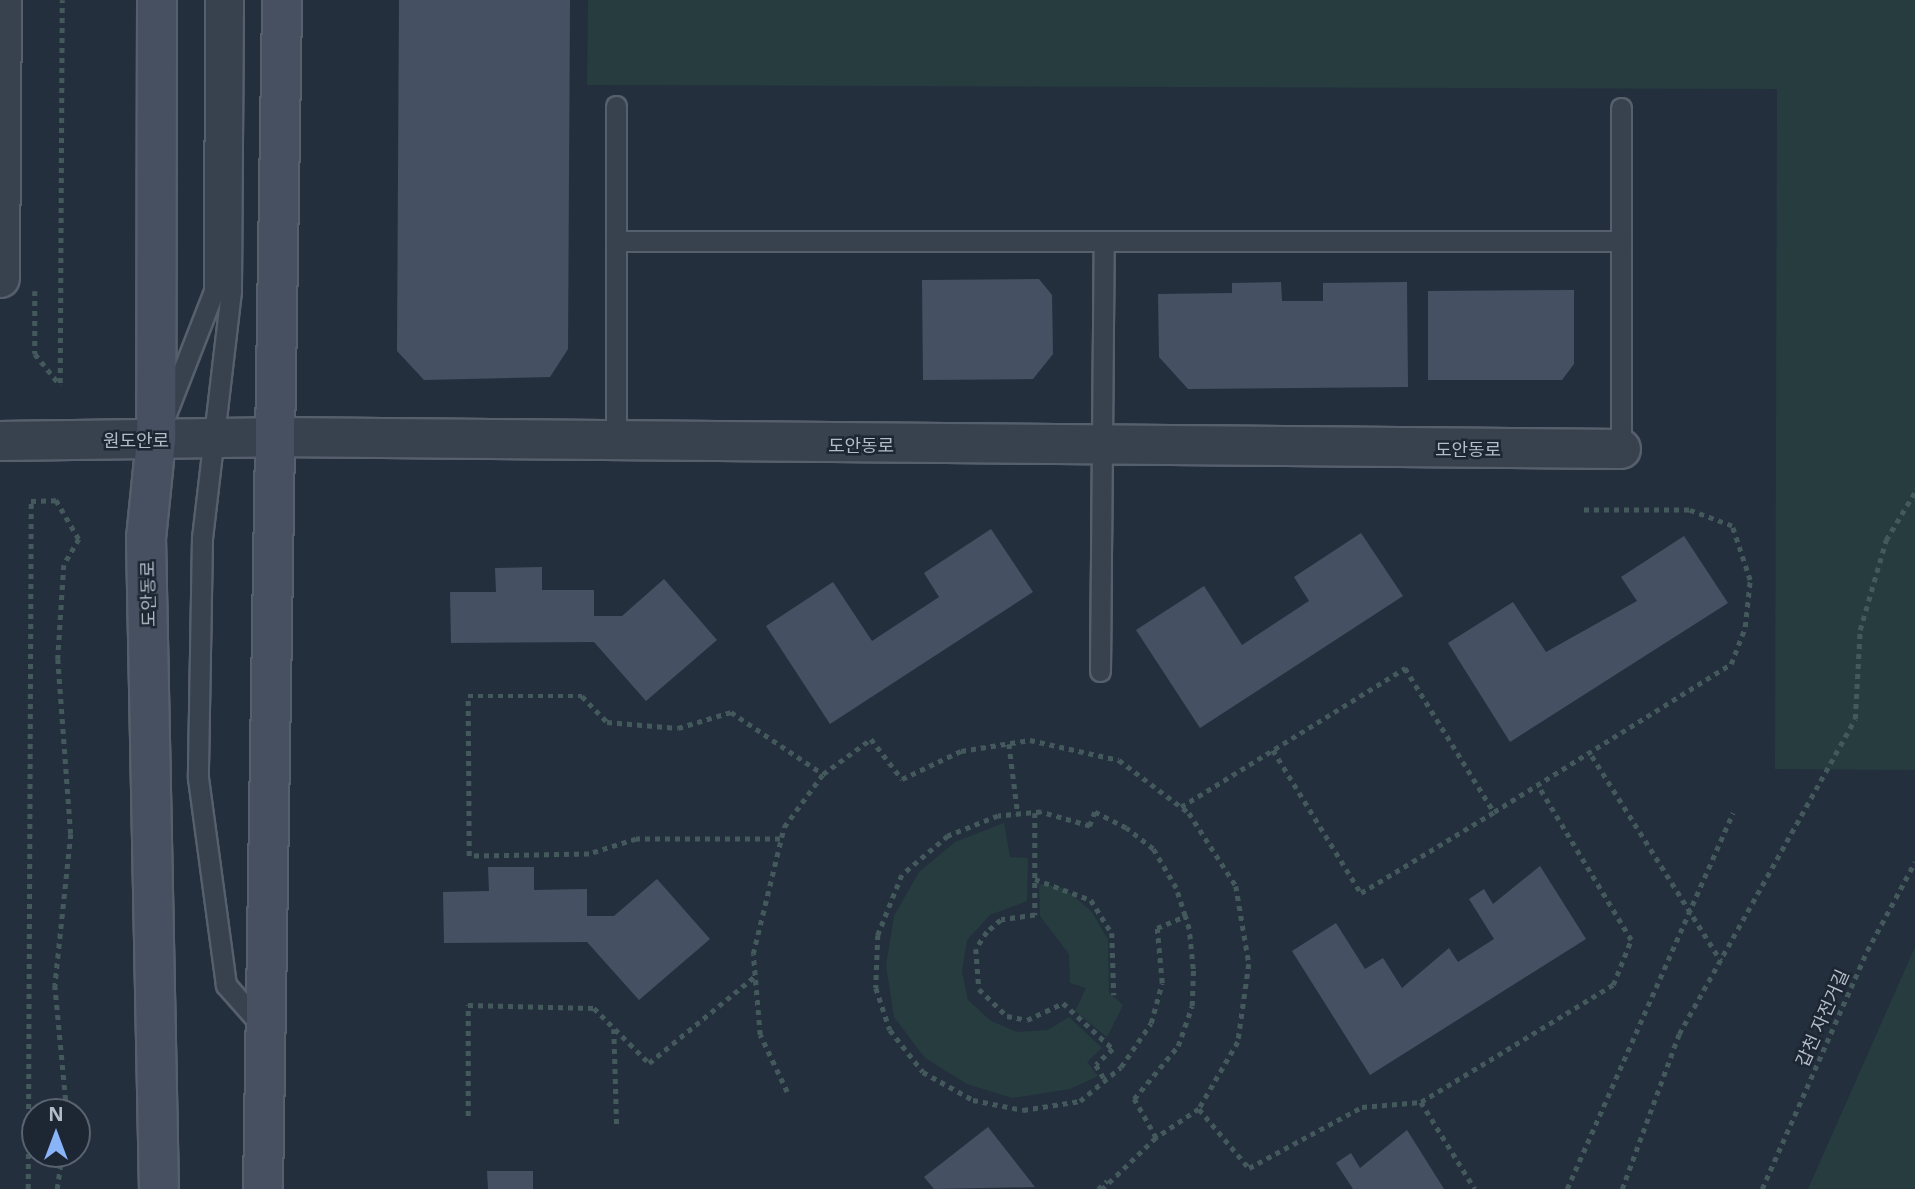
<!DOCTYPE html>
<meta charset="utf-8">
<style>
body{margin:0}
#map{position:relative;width:1915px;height:1189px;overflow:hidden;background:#242f3e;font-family:"Noto Sans","Noto Sans KR",sans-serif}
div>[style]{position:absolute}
.green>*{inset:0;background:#263c3f}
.building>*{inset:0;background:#455162}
.path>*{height:4.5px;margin-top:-2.25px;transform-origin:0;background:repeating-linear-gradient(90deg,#44595c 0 5px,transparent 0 10px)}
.roads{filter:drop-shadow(2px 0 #565f6c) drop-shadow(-2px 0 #565f6c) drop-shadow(0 2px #565f6c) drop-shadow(0 -2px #565f6c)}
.service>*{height:19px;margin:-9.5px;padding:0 9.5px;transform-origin:9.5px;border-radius:9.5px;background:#38414e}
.minor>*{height:38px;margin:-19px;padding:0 19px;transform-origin:19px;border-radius:19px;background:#38414e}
.tertiary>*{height:38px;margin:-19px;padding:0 19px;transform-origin:19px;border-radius:19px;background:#38414e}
.secondary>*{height:38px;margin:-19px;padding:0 19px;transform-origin:19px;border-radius:19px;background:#465061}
span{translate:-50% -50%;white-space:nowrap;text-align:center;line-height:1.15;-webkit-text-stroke:5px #1d2633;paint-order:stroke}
.street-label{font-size:18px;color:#b4bcc9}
.north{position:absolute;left:21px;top:1098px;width:70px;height:70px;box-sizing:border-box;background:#1d2633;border:2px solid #59626f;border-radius:50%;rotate:0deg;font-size:19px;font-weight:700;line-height:28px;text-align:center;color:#b4bcc9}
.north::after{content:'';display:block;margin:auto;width:24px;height:32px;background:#8ab4f8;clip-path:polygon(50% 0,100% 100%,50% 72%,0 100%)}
</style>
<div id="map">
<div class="green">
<i style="clip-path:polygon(588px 0,1915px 0,1915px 770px,1775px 769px,1777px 89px,587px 85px)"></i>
<i style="clip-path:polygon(1004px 823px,1010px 857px,1028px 858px,1027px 901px,990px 915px,967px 940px,962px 971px,968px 1000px,991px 1021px,1017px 1032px,1048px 1030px,1069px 1017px,1102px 1048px,1087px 1062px,1098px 1076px,1070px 1089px,1012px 1098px,967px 1084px,925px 1058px,894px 1017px,886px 965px,894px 916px,919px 872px,955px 842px)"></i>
<i style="clip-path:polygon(1039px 884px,1064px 888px,1092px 912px,1108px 940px,1109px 993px,1123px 1005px,1107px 1037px,1075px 1011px,1086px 988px,1070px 983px,1069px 954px,1040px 916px)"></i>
<i style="clip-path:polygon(1915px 947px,1915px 1189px,1808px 1189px)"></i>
</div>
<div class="building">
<i style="clip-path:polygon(399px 0,570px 0,568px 349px,550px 377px,424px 380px,397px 351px)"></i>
<i style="clip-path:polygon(1039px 279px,1052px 295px,1053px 354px,1033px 379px,923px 380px,922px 280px)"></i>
<i style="clip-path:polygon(1281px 282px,1282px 301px,1323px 301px,1323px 283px,1407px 282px,1408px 387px,1188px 389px,1159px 357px,1158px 294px,1232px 293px,1232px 283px)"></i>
<i style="clip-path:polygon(1574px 290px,1574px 364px,1562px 380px,1428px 380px,1428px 291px)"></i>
<i style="clip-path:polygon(991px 529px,1033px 592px,830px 724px,766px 626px,833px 582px,872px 641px,939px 597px,924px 573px)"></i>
<i style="clip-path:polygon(1361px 533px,1403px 596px,1200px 728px,1136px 630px,1204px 586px,1242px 645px,1309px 601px,1294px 577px)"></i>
<i style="clip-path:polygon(1684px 536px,1728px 603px,1510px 742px,1448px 643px,1513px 602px,1546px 652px,1637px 601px,1621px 577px)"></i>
<i style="clip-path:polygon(542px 567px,542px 590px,594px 590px,594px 616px,622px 616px,664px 579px,717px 640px,646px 701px,594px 642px,451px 643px,450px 592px,496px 592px,495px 568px)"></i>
<i style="clip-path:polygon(1540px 866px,1586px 939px,1370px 1075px,1292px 951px,1336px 923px,1365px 969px,1383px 958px,1402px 988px,1449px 948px,1458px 962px,1494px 939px,1469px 899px,1484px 889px,1493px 904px)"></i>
<i style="clip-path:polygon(488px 867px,534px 867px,534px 890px,587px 889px,587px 916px,614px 916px,657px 879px,710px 939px,639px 1000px,587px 942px,444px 943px,443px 892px,489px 891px)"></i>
<i style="clip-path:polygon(988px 1127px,1035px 1187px,934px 1189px,924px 1177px)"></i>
<i style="clip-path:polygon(1407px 1130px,1444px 1189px,1353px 1189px,1336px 1163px,1351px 1153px,1360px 1168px)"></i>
<i style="clip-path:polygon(487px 1171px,533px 1171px,533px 1189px,488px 1189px)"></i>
</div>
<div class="path">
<i style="left:35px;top:291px;width:63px;rotate:90deg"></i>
<i style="left:35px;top:354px;width:40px;rotate:51deg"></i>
<i style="left:60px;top:383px;width:383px;rotate:-89.7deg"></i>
<i style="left:1009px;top:744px;width:71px;rotate:82.7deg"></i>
<i style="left:1273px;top:750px;width:168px;rotate:58.4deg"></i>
<i style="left:1361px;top:893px;width:156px;rotate:-31.3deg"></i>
<i style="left:1592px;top:756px;width:242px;rotate:57.8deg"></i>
<i style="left:1181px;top:807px;width:264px;rotate:-31.8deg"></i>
<i style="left:1405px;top:668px;width:169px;rotate:58.3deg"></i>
<i style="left:1494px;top:812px;width:279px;rotate:-32deg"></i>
<i style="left:1731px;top:664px;width:40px;rotate:-69deg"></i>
<i style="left:1745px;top:627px;width:47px;rotate:-83.9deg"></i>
<i style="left:1750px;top:580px;width:57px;rotate:-108.4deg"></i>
<i style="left:1732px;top:526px;width:46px;rotate:-159.6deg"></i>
<i style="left:1689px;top:510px;width:106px;rotate:180deg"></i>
<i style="left:1035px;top:813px;width:102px;rotate:90deg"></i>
<i style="left:1035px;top:915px;width:34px;rotate:172deg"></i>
<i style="left:1001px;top:920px;width:18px;rotate:139deg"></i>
<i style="left:987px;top:932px;width:20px;rotate:123deg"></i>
<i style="left:976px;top:949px;width:40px;rotate:85.7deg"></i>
<i style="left:979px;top:989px;width:39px;rotate:44deg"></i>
<i style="left:1007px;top:1016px;width:20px;rotate:11deg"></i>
<i style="left:1027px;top:1020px;width:40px;rotate:-25deg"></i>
<i style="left:1063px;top:1003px;width:68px;rotate:42.6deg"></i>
<i style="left:1113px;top:1049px;width:23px;rotate:137deg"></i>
<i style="left:1096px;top:1065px;width:17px;rotate:59deg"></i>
<i style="left:780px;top:839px;width:144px;rotate:180deg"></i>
<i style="left:636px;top:839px;width:49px;rotate:162.3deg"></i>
<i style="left:589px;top:854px;width:120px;rotate:179deg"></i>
<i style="left:469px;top:856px;width:160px;rotate:-90.4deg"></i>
<i style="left:468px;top:696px;width:114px"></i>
<i style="left:582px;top:696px;width:36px;rotate:46deg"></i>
<i style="left:607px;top:722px;width:71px;rotate:4.8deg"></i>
<i style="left:678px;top:728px;width:55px;rotate:-16.8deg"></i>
<i style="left:731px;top:712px;width:111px;rotate:34deg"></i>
<i style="left:1035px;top:879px;width:60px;rotate:20.6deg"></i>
<i style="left:1091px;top:900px;width:39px;rotate:58deg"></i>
<i style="left:1112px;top:933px;width:62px;rotate:88.2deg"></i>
<i style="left:614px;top:1029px;width:99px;rotate:88.3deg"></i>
<i style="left:787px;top:1092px;width:63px;rotate:-115.3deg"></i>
<i style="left:760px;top:1035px;width:81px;rotate:-94.9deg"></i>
<i style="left:753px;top:954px;width:131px;rotate:-76.3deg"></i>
<i style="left:784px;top:827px;width:66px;rotate:-53.7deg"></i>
<i style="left:823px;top:774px;width:59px;rotate:-36.1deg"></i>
<i style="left:871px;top:739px;width:51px;rotate:52.2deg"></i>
<i style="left:902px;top:779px;width:65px;rotate:-25.4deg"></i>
<i style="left:961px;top:751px;width:70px;rotate:-9.1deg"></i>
<i style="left:1030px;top:740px;width:91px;rotate:12.7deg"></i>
<i style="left:1119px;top:760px;width:88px;rotate:37.1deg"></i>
<i style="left:1189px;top:813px;width:87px;rotate:57.2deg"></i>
<i style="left:1236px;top:886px;width:79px;rotate:80.5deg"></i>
<i style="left:1249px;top:964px;width:79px;rotate:98deg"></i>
<i style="left:1238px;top:1042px;width:78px;rotate:120.2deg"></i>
<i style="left:1199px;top:1109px;width:52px;rotate:146deg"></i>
<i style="left:1156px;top:1138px;width:74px;rotate:136.1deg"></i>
<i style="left:1421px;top:1102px;width:225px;rotate:-31.4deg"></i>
<i style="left:1613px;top:985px;width:48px;rotate:-68.2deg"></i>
<i style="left:1631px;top:940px;width:176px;rotate:-121.1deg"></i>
<i style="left:1199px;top:1109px;width:77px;rotate:49.7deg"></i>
<i style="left:1249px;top:1168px;width:128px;rotate:-28.4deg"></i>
<i style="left:1362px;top:1107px;width:59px;rotate:-4.8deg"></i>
<i style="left:1421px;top:1102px;width:102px;rotate:58.2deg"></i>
<i style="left:468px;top:1116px;width:111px;rotate:-90deg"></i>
<i style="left:468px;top:1005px;width:126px;rotate:1.4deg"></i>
<i style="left:594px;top:1008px;width:78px;rotate:45deg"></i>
<i style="left:649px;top:1063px;width:136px;rotate:-39.3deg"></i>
<i style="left:1156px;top:1138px;width:45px;rotate:-119.4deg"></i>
<i style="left:1134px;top:1099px;width:69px;rotate:-50.3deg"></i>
<i style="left:1178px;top:1046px;width:42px;rotate:-70.7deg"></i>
<i style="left:1192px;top:1006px;width:37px;rotate:-88deg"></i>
<i style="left:1193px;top:969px;width:40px;rotate:-95.7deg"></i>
<i style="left:1189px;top:929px;width:14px;rotate:-107deg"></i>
<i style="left:1185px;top:916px;width:29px;rotate:-108deg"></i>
<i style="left:1176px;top:888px;width:45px;rotate:-120.5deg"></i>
<i style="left:1153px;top:849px;width:34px;rotate:-142deg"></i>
<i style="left:1126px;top:828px;width:35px;rotate:-153deg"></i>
<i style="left:1095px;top:812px;width:15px;rotate:110deg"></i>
<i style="left:1090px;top:826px;width:51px;rotate:-164.1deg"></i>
<i style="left:1041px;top:812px;width:43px;rotate:174.7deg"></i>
<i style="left:998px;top:816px;width:54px;rotate:158.2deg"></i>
<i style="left:948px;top:836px;width:60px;rotate:139.7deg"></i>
<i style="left:902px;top:875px;width:65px;rotate:111.8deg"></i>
<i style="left:878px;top:935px;width:53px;rotate:92.2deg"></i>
<i style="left:876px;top:988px;width:44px;rotate:71.6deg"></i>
<i style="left:890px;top:1030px;width:53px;rotate:51.8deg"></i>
<i style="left:923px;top:1072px;width:57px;rotate:29.2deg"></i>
<i style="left:973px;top:1100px;width:51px;rotate:11.3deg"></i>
<i style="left:1023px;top:1110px;width:58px;rotate:-9deg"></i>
<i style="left:1080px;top:1101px;width:53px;rotate:-39.7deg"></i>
<i style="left:1121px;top:1067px;width:53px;rotate:-55.7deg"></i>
<i style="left:1151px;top:1023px;width:41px;rotate:-74.6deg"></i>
<i style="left:1162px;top:983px;width:55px;rotate:-95.2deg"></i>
<i style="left:1157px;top:928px;width:30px;rotate:-23deg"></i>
<i style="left:28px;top:1189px;width:688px;rotate:-89.75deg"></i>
<i style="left:31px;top:501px;width:25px;rotate:-2deg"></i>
<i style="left:56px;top:500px;width:45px;rotate:59.5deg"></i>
<i style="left:79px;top:539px;width:30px;rotate:120deg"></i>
<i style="left:64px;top:565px;width:94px;rotate:93.7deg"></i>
<i style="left:58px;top:659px;width:175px;rotate:85.8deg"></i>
<i style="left:71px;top:834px;width:152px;rotate:96deg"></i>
<i style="left:55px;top:985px;width:128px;rotate:84.6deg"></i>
<i style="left:57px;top:1189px;width:35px;rotate:-82deg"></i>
<i style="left:1098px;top:1189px;width:12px;rotate:-42deg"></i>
<i style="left:1567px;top:1189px;width:411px;rotate:-66.2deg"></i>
<i style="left:1622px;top:1189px;width:165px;rotate:-69.8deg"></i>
<i style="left:1679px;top:1034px;width:361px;rotate:-60.8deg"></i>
<i style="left:1855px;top:719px;width:89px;rotate:-86.8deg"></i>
<i style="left:1860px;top:630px;width:94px;rotate:-73.9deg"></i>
<i style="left:1886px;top:540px;width:56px;rotate:-58.9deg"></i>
<i style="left:1762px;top:1189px;width:260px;rotate:-66.2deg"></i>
<i style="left:1867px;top:951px;width:101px;rotate:-61.7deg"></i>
</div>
<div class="roads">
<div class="service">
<i style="left:233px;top:0;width:291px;rotate:90.4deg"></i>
<i style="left:231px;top:291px;width:249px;rotate:96.7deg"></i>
<i style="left:202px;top:538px;width:240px;rotate:91deg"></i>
<i style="left:198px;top:778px;width:209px;rotate:82.3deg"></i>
<i style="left:226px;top:985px;width:56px;rotate:48.6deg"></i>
<i style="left:616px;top:106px;width:338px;rotate:90deg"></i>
<i style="left:1621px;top:108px;width:341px;rotate:90deg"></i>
<i style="left:616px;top:241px;width:1005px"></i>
<i style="left:166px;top:414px;width:132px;rotate:-68.7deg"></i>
<i style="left:214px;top:291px;width:291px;rotate:-89.8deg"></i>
<i style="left:1100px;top:671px;width:430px;rotate:-89.5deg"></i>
</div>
<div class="minor">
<i style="left:0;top:278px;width:278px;rotate:-89.6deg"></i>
<i style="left:273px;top:437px;width:1348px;rotate:0.51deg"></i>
</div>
<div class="tertiary">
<i style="left:0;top:441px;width:273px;rotate:-0.8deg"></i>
</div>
<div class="secondary">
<i style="left:157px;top:0;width:440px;rotate:90.1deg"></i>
<i style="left:156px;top:440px;width:99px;rotate:95.8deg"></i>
<i style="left:146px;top:538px;width:651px;rotate:88.86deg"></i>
<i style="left:263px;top:1189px;width:1189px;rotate:-89.08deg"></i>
</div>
</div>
<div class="street-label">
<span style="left:136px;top:440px">원도안로</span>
<span style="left:861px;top:445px">도안동로</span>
<span style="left:1468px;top:449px">도안동로</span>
<span style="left:148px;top:594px;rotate:-91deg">도안동로</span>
<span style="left:1822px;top:1018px;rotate:-66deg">갑천 자전거길</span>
</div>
<div class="north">N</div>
</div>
